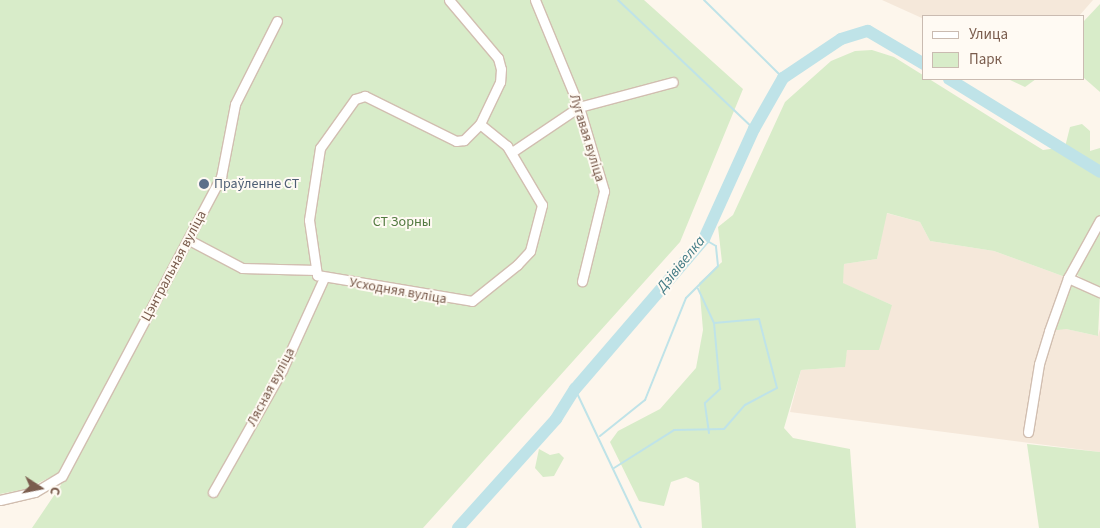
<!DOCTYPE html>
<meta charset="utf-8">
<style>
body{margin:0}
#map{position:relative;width:1100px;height:528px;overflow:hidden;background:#fdf6ec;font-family:"Source Sans 3",sans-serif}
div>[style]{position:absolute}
.residential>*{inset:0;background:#f5e8da}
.green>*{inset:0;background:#d8ecc9}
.stream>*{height:2px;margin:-1px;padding:0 1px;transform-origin:1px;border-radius:1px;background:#bfe3e8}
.river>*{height:12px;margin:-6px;padding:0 6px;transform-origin:6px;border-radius:6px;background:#bfe3e8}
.roads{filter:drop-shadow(1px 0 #d1beb0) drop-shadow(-1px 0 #d1beb0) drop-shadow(0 1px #d1beb0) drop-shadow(0 -1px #d1beb0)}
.minor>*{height:9px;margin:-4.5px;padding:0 4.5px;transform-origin:4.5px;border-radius:4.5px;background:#fff}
.dots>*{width:14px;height:14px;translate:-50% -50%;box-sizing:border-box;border:2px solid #fffaf3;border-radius:50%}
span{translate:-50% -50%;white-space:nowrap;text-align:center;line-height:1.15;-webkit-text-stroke:4px #fffaf3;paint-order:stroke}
.street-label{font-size:14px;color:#7a5c4d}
.service-label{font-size:14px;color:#4e5e75}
.left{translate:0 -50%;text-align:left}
.park-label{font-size:14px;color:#537a41}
.water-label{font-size:15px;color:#437c86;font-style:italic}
.legend{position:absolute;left:922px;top:15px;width:162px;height:65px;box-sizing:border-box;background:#fffaf3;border:1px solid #cabbb1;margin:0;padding:6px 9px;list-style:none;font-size:15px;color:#7a5c4d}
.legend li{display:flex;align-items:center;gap:10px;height:25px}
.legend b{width:25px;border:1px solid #cabbb1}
.north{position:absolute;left:15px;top:463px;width:50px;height:50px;-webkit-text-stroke:4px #fffaf3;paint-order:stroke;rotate:101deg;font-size:14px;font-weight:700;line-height:20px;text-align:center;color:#7a5c4d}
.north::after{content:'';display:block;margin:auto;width:18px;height:22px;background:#7a5c4d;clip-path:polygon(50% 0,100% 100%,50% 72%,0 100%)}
</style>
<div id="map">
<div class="residential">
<i style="clip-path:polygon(882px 0,1093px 0,1079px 16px,924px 19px)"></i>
<i style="clip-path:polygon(886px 213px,920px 222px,930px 241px,994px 251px,1068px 278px,1066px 329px,1098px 336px,1100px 329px,1100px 452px,790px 412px,801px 370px,844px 367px,847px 350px,892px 305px,842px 283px,844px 264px,877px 259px)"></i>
</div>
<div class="green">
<i style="clip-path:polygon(0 0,644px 0,743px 89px,680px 242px,423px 528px,32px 528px,61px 485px,57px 474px,26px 489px,0 494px)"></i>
<i style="clip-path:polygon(1100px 4px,1100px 92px,1084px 78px,1084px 21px)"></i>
<i style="clip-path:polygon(872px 50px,894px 57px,1043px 150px,1065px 147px,1070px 127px,1082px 124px,1090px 131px,1090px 151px,1100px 148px,1100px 220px,1068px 278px,994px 251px,930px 241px,920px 222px,887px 213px,877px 259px,844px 264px,843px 283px,892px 305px,879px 350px,847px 350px,845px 367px,801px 370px,784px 428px,793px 438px,850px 449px,856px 528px,702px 528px,699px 483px,686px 477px,671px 482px,664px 506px,639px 501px,610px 442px,618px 431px,660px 409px,696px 368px,703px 330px,699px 283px,722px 262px,718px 227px,733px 215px,785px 102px,831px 61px,855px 51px)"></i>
<i style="clip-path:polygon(1008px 79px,1036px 79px,1025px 87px)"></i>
<i style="clip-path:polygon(1100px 227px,1100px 290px,1077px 275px)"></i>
<i style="clip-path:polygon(1070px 280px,1100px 293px,1098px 336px,1066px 329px,1049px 331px)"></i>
<i style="clip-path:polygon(1027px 444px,1100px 452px,1100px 528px,1039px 528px)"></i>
<i style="clip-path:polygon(539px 449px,550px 455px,559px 453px,564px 458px,554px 476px,543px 477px,535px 468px)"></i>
</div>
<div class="stream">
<i style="left:618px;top:0;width:187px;rotate:43.5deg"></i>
<i style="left:704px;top:0;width:111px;rotate:44.6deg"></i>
<i style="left:575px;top:389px;width:154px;rotate:64.6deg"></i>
<i style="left:709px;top:433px;width:30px;rotate:-98deg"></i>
<i style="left:705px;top:403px;width:21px;rotate:-43deg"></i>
<i style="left:720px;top:389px;width:66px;rotate:-95.2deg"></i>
<i style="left:600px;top:436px;width:58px;rotate:-38.7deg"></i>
<i style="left:645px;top:400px;width:110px;rotate:-68.1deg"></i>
<i style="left:686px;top:298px;width:45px;rotate:-45deg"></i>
<i style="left:718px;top:266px;width:20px;rotate:-96deg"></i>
<i style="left:716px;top:246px;width:14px;rotate:-150deg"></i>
<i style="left:614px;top:468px;width:71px;rotate:-32.3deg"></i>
<i style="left:674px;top:430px;width:50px;rotate:-1.1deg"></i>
<i style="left:724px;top:429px;width:32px;rotate:-49deg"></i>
<i style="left:745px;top:405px;width:36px;rotate:-28deg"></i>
<i style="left:777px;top:388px;width:71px;rotate:-104.6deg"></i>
<i style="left:759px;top:319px;width:45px;rotate:174.9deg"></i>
<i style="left:714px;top:323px;width:38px;rotate:-115deg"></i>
<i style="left:462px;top:524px;width:5px;rotate:53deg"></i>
</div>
<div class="river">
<i style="left:949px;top:79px;width:177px;rotate:31.6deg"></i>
<i style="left:458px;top:528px;width:147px;rotate:-48deg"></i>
<i style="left:556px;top:419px;width:36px;rotate:-58deg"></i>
<i style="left:575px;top:389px;width:198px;rotate:-49.3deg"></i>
<i style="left:704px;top:239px;width:121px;rotate:-65.6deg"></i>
<i style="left:754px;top:129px;width:59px;rotate:-60.4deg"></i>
<i style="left:783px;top:78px;width:70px;rotate:-33.9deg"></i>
<i style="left:841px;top:39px;width:28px;rotate:-17deg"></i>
<i style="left:868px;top:31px;width:65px;rotate:30.5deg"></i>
</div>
<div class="roads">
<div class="minor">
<i style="left:449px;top:0;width:76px;rotate:49.8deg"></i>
<i style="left:498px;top:58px;width:11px;rotate:75deg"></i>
<i style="left:501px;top:69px;width:13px;rotate:94deg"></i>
<i style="left:500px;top:82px;width:47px;rotate:115.5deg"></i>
<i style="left:480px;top:124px;width:23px;rotate:135deg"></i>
<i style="left:464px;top:140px;width:8px;rotate:173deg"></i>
<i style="left:456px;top:141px;width:102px;rotate:-153.7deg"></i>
<i style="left:365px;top:96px;width:10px;rotate:163deg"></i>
<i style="left:355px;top:99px;width:60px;rotate:125.5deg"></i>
<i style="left:320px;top:148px;width:73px;rotate:98.7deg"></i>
<i style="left:309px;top:220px;width:56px;rotate:81.7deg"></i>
<i style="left:317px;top:275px;width:157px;rotate:9.5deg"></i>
<i style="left:472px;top:301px;width:58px;rotate:-38.7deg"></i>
<i style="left:517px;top:265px;width:19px;rotate:-47deg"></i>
<i style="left:530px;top:251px;width:48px;rotate:-75.4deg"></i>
<i style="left:542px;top:205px;width:69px;rotate:-120.7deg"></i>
<i style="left:507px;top:146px;width:35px;rotate:-141deg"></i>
<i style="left:535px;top:0;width:116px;rotate:67.6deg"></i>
<i style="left:579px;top:107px;width:88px;rotate:73.4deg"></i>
<i style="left:604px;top:191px;width:93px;rotate:103.7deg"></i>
<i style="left:512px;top:152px;width:81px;rotate:-33.9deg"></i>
<i style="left:579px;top:107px;width:97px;rotate:-14.9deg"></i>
<i style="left:189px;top:240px;width:60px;rotate:27.8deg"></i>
<i style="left:242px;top:268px;width:74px;rotate:1.5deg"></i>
<i style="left:1068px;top:278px;width:35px;rotate:24deg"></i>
<i style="left:1028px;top:432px;width:69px;rotate:-80.8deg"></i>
<i style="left:1039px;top:364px;width:34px;rotate:-73deg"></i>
<i style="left:1049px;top:331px;width:56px;rotate:-70.3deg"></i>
<i style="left:1068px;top:278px;width:66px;rotate:-61.1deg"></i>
<i style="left:213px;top:492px;width:140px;rotate:-60.5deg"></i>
<i style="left:282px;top:370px;width:101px;rotate:-65.5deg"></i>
<i style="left:0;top:500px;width:36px;rotate:-13deg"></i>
<i style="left:35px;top:492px;width:31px;rotate:-31deg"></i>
<i style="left:62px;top:476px;width:339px;rotate:-62deg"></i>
<i style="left:221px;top:177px;width:74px;rotate:-79.1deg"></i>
<i style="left:235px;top:104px;width:93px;rotate:-63.2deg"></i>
</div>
</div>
<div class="dots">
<i style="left:204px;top:184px;background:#5c6f8a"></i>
</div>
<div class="street-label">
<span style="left:587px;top:138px;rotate:73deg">Лугавая вуліца</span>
<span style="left:174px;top:266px;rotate:-62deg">Цэнтральная вуліца</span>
<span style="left:398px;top:291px;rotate:10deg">Усходняя вуліца</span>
<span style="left:271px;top:387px;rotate:-62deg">Лясная вуліца</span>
</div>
<div class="service-label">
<span class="left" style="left:214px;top:184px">Праўленне СТ</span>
</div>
<div class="park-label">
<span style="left:402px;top:222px">СТ Зорны</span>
</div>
<div class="water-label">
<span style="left:681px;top:264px;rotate:-51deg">Дзівівелка</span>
</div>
<ul class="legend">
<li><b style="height:6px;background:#fff"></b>Улица</li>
<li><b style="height:14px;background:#d8ecc9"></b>Парк</li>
</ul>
<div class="north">С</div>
</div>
